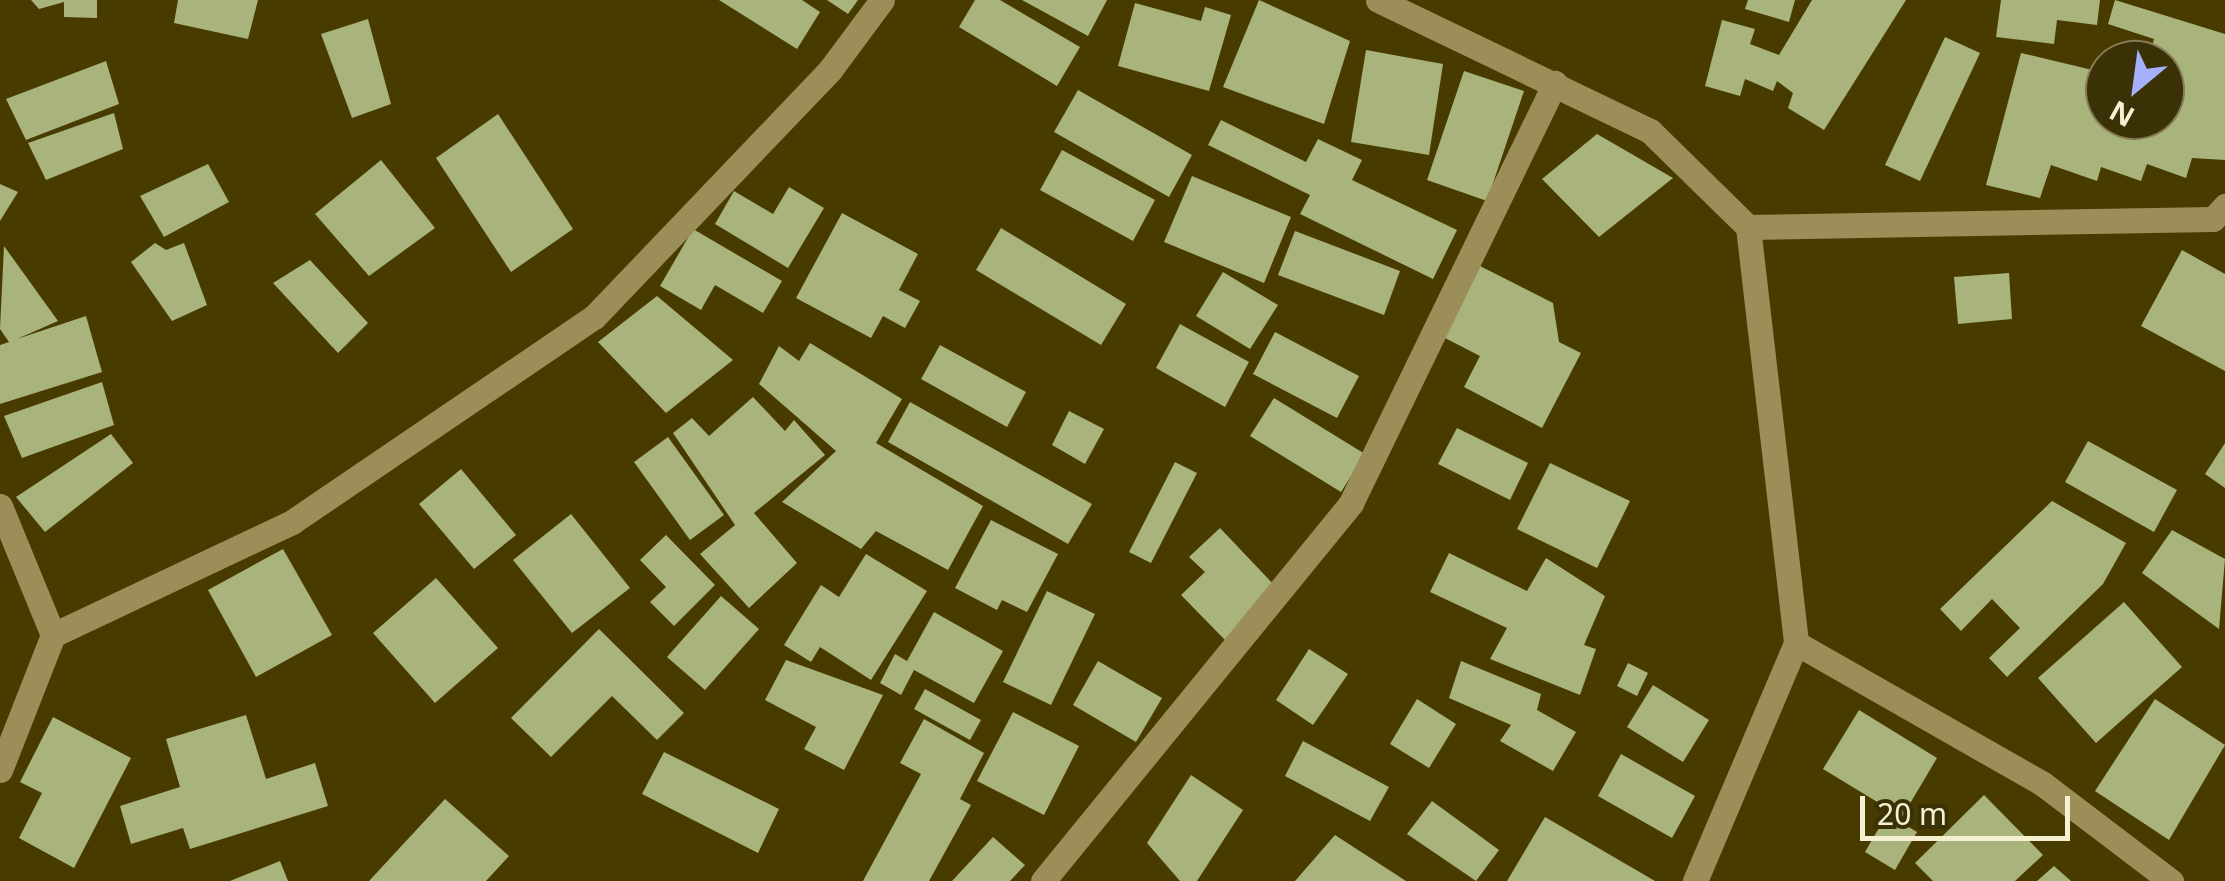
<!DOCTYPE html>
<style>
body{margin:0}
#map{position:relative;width:2225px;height:881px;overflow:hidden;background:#473b00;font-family:"Noto Sans",sans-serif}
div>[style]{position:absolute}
.building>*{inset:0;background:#a9b37c}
.minor>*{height:25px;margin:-12.5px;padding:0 12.5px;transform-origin:12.5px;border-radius:12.5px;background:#9b8e58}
span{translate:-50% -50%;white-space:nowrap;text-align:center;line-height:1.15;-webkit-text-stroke:10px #3b3106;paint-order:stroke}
.north{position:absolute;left:2085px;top:40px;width:100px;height:100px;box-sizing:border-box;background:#3b3106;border:2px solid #867d58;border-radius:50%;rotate:209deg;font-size:28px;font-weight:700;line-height:40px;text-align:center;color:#f6f0d3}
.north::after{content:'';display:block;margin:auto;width:35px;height:45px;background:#a5b1fc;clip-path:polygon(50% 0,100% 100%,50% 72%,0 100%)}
.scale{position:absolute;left:1860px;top:796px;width:210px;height:45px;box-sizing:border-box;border:5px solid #f6f0d3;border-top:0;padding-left:12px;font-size:30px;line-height:35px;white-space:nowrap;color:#f6f0d3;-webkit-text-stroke:8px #3b3106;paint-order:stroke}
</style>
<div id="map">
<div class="building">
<i style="clip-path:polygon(31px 0,97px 0,97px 18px,64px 17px,64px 2px,39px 9px)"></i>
<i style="clip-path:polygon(178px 0,258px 0,248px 39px,174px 23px)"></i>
<i style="clip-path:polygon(719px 0,802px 0,820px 12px,797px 49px)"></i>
<i style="clip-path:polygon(827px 0,858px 0,848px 14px)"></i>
<i style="clip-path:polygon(975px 0,1000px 0,1080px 47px,1057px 86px,959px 27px)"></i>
<i style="clip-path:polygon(1022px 0,1107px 0,1088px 36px)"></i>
<i style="clip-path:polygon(1259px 0,1350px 41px,1324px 124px,1223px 87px)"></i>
<i style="clip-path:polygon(1748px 0,1795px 0,1789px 22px,1745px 9px)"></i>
<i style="clip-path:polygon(1812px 0,1906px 0,1824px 130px,1788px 108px,1793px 93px,1777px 81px,1773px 91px,1745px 79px,1740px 96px,1705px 86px,1722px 20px,1755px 29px,1750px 44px,1779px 55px)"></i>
<i style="clip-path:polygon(2001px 0,2100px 0,2097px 25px,2057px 20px,2054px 44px,1996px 37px)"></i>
<i style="clip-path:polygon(2115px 0,2225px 34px,2225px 160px,2192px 158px,2186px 178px,2147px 164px,2141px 181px,2101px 167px,2097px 181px,2051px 165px,2040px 198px,1986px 185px,2021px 53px,2105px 73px,2105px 120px,2165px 120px,2165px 60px,2148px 60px,2154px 39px,2108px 24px)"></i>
<i style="clip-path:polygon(1135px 3px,1201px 21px,1205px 7px,1231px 15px,1209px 91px,1118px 66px)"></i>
<i style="clip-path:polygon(368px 19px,391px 104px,352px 118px,321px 34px)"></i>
<i style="clip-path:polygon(1945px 37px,1980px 53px,1920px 181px,1885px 165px)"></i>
<i style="clip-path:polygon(1366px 50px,1443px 64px,1429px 155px,1351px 142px)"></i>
<i style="clip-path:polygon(106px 61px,119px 104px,26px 140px,6px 99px)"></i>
<i style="clip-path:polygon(1464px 71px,1524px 91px,1487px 201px,1427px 180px)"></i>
<i style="clip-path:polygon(1078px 90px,1192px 155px,1169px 197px,1054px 132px)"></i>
<i style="clip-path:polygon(114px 113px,123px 149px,46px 180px,28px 143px)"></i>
<i style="clip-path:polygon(498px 114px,573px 229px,511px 272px,436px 158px)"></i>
<i style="clip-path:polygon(1221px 120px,1306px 162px,1318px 139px,1362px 160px,1352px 180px,1457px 230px,1433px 279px,1300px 214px,1310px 195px,1208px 145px)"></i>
<i style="clip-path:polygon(1597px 134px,1673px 178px,1599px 237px,1542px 179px)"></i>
<i style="clip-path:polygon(1062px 150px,1155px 200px,1133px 241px,1040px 190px)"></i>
<i style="clip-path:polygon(381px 160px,435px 228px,369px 276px,315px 214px)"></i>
<i style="clip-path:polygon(208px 164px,229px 202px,164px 237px,140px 196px)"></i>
<i style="clip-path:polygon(1192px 176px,1291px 217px,1264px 283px,1164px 242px)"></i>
<i style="clip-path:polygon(0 184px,18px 192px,0 221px)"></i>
<i style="clip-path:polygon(789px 187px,824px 208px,788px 268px,715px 224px,734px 191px,773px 214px)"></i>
<i style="clip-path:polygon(842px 213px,918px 254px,899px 290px,920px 301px,905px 328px,883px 316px,871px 338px,796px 298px)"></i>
<i style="clip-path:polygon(1001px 228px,1126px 304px,1101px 345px,976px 270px)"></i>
<i style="clip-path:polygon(693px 229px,782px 281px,763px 313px,715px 285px,701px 310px,660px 286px)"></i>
<i style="clip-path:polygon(1295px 231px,1400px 271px,1384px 315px,1278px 275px)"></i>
<i style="clip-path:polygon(155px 243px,166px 250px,184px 243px,207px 305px,172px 321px,131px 262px)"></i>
<i style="clip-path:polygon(4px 246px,58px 321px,17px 339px,86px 316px,102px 372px,0 404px,0 345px,9px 342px,0 329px)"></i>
<i style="clip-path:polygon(2182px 250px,2225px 274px,2225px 371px,2141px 326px)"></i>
<i style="clip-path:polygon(310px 260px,368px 323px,338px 353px,273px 283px)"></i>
<i style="clip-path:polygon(1480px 266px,1553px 303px,1559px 342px,1581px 353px,1542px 428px,1464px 387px,1480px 356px,1443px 337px)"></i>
<i style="clip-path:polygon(1223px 272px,1278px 305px,1250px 349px,1196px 316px)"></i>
<i style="clip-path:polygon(2009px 273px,2012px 319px,1958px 324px,1954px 277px)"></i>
<i style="clip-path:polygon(657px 296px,733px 360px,666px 413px,598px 342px)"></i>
<i style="clip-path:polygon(1180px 324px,1249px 362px,1225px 407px,1156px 368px)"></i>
<i style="clip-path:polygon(1275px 332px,1359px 376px,1337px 418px,1253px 374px)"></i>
<i style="clip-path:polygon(810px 343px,902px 399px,876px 443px,983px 506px,948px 570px,876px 531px,861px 549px,782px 502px,836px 451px,759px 384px,779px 346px,799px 361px)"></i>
<i style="clip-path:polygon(940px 345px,1026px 392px,1007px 427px,921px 379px)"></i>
<i style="clip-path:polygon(102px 382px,114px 425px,22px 458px,4px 416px)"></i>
<i style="clip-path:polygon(753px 397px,785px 431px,794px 420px,825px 455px,754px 513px,797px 563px,749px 608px,700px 554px,735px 525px,673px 433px,692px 418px,709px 436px)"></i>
<i style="clip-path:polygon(1274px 398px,1365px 454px,1341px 492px,1250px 436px)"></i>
<i style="clip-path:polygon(910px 402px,1092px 504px,1068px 544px,888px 442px)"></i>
<i style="clip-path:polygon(1069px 411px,1104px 429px,1085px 464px,1052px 445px)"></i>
<i style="clip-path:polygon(1457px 428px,1528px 463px,1510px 500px,1438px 464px)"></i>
<i style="clip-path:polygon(111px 434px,133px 463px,45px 532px,16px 497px)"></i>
<i style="clip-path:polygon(668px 437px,724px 515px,690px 540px,634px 462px)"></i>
<i style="clip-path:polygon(2088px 441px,2177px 490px,2154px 532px,2065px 482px)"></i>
<i style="clip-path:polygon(2225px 443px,2225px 488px,2205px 474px)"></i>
<i style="clip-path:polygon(1175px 462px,1197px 473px,1151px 563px,1129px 552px)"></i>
<i style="clip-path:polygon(1550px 463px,1630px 501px,1597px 568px,1517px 529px)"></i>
<i style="clip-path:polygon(461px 469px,516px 535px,474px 569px,419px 504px)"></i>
<i style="clip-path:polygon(2052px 501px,2126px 543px,2103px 584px,2007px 677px,1989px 658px,2020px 628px,1992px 599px,1961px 631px,1940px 609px)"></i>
<i style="clip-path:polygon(571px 514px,630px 588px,572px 633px,513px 560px)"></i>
<i style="clip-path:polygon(991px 520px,1058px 554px,1027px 612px,1002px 600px,997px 610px,955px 588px)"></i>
<i style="clip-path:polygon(1220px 528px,1279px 590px,1225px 640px,1181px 595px,1205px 572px,1189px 557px)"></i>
<i style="clip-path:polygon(2172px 530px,2225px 559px,2219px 629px,2142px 573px)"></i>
<i style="clip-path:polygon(666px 535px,715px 585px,674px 626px,650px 602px,666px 587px,640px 560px)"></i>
<i style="clip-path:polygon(283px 549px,332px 635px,256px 677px,208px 590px)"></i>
<i style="clip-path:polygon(1449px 553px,1527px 591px,1546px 558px,1605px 596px,1584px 645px,1596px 649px,1580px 695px,1490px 659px,1507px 628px,1430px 592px)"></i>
<i style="clip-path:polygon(866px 554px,927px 591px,871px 680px,820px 647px,811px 662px,784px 645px,821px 585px,839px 597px)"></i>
<i style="clip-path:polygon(436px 578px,498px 648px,435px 703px,373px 633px)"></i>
<i style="clip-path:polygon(1047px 591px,1095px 614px,1051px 705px,1003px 682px)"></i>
<i style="clip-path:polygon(721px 596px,759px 629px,705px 690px,667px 657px)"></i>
<i style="clip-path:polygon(2124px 602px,2182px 667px,2096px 743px,2038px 678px)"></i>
<i style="clip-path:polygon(934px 612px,1003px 651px,974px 703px,914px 670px,901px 695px,880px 683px,895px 654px,907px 661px)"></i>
<i style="clip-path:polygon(599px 629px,684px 713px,657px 740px,612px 696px,551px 757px,511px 718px)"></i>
<i style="clip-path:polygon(1309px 649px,1348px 674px,1313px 725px,1276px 700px)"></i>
<i style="clip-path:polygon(786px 660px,883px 695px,844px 770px,804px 749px,816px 727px,765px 700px)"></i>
<i style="clip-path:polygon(1098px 661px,1162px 698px,1136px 742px,1073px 705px)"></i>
<i style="clip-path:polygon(1461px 661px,1541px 694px,1537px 710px,1576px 732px,1553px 771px,1500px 741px,1511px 725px,1449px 698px)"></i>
<i style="clip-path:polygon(1628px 663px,1648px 673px,1637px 696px,1617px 686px)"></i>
<i style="clip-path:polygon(1653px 685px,1709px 720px,1683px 762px,1627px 727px)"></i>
<i style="clip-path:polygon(925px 689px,981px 720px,970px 740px,914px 709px)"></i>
<i style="clip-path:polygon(1417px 699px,1456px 724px,1429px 768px,1390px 744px)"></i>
<i style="clip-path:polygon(2155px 699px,2225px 745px,2169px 840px,2095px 791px)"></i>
<i style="clip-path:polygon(1859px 710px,1937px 758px,1902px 817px,1823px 769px)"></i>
<i style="clip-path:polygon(1013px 712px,1079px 746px,1044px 815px,977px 781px)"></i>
<i style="clip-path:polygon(246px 715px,266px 779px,315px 763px,328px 806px,190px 849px,183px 828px,131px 844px,120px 806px,180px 787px,166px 739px)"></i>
<i style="clip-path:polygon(53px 717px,131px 758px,74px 868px,19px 838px,42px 793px,20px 782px)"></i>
<i style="clip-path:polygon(924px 719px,984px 753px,960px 799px,971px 805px,929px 881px,863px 881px,921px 774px,900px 763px)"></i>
<i style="clip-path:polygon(1303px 741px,1389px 787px,1370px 821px,1285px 776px)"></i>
<i style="clip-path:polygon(664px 752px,779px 809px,758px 853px,642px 794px)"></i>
<i style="clip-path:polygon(1621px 754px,1695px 796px,1672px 838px,1598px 796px)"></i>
<i style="clip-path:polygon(1191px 775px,1243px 810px,1197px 881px,1180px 881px,1147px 843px)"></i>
<i style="clip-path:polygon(1984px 795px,2043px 855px,2015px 881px,1933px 881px,1915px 863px)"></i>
<i style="clip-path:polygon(445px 799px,509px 856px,486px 881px,369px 881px)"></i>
<i style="clip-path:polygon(1432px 801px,1499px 850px,1476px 881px,1407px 834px)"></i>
<i style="clip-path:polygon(1887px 814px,1917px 832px,1895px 870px,1865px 852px)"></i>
<i style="clip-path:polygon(1545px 817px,1655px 881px,1507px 881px)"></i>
<i style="clip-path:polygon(1335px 835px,1406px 881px,1295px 881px)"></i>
<i style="clip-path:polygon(993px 837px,1025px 865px,1010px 881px,952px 881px)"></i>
<i style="clip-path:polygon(280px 861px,288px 881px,230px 881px)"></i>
<i style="clip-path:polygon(2054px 866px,2071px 881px,2037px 881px)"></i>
</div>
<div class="minor">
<i style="left:1378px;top:0;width:302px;rotate:25.7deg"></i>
<i style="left:1650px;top:131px;width:137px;rotate:44.4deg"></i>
<i style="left:1748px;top:227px;width:419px;rotate:83.4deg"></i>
<i style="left:1796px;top:643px;width:284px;rotate:29.7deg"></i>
<i style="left:2043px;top:784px;width:161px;rotate:37.2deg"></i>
<i style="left:1748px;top:227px;width:465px;rotate:-1deg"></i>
<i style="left:2213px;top:219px;width:18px;rotate:-47deg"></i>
<i style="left:0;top:506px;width:139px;rotate:67.7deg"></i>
<i style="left:53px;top:635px;width:145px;rotate:111.4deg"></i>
<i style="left:53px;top:635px;width:264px;rotate:-25.3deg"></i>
<i style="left:292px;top:522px;width:365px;rotate:-34.2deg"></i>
<i style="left:594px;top:317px;width:342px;rotate:-46.3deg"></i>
<i style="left:830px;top:70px;width:87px;rotate:-53.4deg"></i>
<i style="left:1043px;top:881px;width:488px;rotate:-50.8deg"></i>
<i style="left:1351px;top:503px;width:467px;rotate:-64.1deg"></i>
<i style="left:1695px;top:881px;width:259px;rotate:-67deg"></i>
</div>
<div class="north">N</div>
<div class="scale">20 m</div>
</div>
